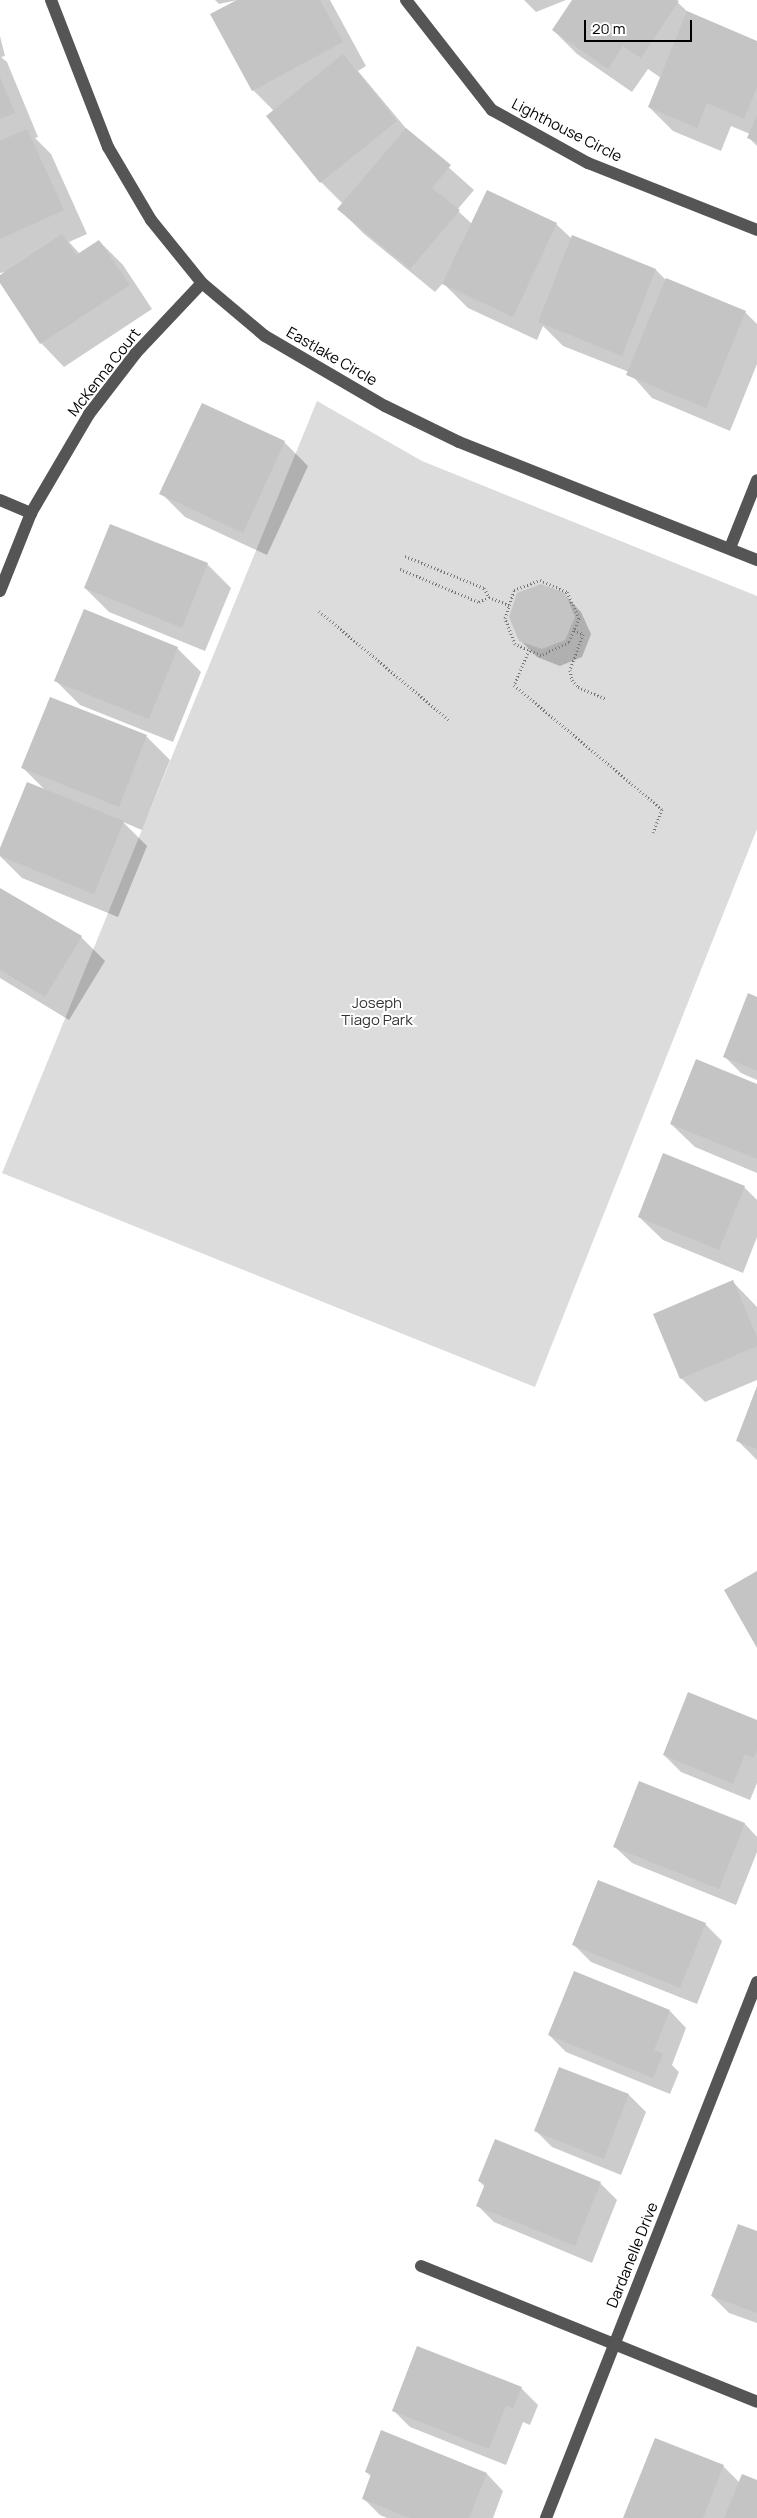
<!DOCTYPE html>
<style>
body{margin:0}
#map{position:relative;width:757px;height:2518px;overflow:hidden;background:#fff;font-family:Manrope,sans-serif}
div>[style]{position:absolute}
.green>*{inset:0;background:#dcdcdc}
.shadow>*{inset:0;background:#0003}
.building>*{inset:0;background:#c4c4c4}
.path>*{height:3px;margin-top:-1.5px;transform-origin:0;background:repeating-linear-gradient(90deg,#777 0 1px,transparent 0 3.5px)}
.minor>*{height:12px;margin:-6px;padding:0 6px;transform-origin:6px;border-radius:6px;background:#555}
span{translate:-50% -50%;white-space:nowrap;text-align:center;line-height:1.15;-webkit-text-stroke:4px #fff;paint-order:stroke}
.street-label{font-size:15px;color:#000}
.park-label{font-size:15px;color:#333}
.scale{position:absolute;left:584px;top:20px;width:108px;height:22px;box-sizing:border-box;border:2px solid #000;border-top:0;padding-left:6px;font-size:15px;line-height:18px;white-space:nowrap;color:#000;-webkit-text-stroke:4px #fff;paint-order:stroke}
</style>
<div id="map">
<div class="green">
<i style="clip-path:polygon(317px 401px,422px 461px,757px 596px,757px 829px,535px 1387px,2px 1173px)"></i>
</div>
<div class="shadow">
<i style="clip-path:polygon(215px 0,330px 0,366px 66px,358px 71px,409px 132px,474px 190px,457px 210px,472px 224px,556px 224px,572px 239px,656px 270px,666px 280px,745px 312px,757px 324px,757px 364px,730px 431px,652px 398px,629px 372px,563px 346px,543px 326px,537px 340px,468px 308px,443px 283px,435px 292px,363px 233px,339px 209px,343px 204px,321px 182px,274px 111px,253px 90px,238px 0,219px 4px)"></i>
<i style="clip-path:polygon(524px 0,566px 0,536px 12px)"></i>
<i style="clip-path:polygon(573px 0,675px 0,690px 14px,757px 42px,757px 146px,749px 138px,750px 134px,731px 126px,721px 151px,673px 131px,649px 107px,661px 78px,648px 69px,632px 92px,577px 54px,553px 30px)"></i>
<i style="clip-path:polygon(0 36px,5px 56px,1px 57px,7px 62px,38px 137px,35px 138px,51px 154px,87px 234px,69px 242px,80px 254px,99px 241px,123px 265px,152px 309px,64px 367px,41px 343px,0 281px,0 276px,6px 272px,0 273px)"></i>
<i style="clip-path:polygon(284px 442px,308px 466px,267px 555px,185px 517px,161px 493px)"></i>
<i style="clip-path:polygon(207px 564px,231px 588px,205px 651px,109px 612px,85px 588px)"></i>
<i style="clip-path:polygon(564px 594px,581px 612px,591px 634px,582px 657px,560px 666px,537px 657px,520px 640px)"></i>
<i style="clip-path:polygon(177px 648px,201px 672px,173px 742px,80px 705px,56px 681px)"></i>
<i style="clip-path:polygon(146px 736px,170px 760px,142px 830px,123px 822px,147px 846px,118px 917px,22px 878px,0 856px,0 851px,46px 791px,23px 768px)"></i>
<i style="clip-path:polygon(0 891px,81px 937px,105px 961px,69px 1020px,0 978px)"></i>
<i style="clip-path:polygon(757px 998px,757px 1080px,741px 1073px,724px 1056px)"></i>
<i style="clip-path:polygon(757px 1085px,757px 1173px,695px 1147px,671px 1124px)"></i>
<i style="clip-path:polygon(744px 1187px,757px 1200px,757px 1237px,743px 1273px,663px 1240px,639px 1217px)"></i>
<i style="clip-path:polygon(732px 1281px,757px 1307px,757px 1380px,705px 1402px,681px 1378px)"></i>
<i style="clip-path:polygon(757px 1389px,757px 1460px,738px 1441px)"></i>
<i style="clip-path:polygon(757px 1721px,757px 1783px,750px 1800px,681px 1772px,664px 1755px)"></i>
<i style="clip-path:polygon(640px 1783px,745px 1824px,757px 1837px,757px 1852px,736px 1905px,632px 1863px,615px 1847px)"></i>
<i style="clip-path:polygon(705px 1924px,722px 1941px,697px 2004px,591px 1962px,574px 1945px)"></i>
<i style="clip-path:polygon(670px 2011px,686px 2028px,672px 2065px,679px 2072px,670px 2094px,566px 2052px,549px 2035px)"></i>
<i style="clip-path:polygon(629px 2095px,646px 2112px,621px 2175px,552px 2147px,535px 2130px)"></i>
<i style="clip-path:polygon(479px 2181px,600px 2183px,617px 2200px,592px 2263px,494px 2222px,477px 2205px,485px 2187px)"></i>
<i style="clip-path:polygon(757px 2232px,757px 2323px,729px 2313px,712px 2296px)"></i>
<i style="clip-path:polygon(521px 2388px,538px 2405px,530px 2425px,523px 2422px,506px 2465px,410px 2427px,393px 2410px)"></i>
<i style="clip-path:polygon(382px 2432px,487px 2474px,503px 2491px,493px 2518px,387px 2518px,380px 2515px,363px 2498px,372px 2477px,366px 2472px)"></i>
<i style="clip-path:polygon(723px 2466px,740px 2483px,757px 2481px,757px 2518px,625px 2518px)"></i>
</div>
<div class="building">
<i style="clip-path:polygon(237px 0,320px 0,343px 42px,252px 91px,210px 14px)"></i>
<i style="clip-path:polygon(572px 0,677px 0,679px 1px,641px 58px,623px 46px,608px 69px,552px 30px)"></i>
<i style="clip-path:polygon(687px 11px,757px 41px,757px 87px,744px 119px,707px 103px,697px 128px,648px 107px)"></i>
<i style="clip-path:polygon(343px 54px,397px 121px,320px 183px,266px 116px)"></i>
<i style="clip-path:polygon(0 77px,15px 113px,0 119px)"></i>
<i style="clip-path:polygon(757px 115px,757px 142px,747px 138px)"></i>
<i style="clip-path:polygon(406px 128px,451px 165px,432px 188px,460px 210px,410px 269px,337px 209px)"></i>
<i style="clip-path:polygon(27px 129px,64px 210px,0 239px,0 141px)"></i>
<i style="clip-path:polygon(487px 190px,557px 223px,513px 317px,442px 284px)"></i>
<i style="clip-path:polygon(62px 234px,76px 255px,99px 240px,130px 285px,40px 344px,0 283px,0 275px)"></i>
<i style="clip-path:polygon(572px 235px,656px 269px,622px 356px,538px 322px)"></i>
<i style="clip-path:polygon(666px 278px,746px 311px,706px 408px,626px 375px)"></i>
<i style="clip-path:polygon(202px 403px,285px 441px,243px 533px,159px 494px)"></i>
<i style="clip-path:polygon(110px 524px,208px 563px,182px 628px,84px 588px)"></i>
<i style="clip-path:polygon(541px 584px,565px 593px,575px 617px,565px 640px,542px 649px,519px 641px,509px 617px,517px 593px)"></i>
<i style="clip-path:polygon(84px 609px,178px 647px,149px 719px,54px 681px)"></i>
<i style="clip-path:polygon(50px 697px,147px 735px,119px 807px,21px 768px)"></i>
<i style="clip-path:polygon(27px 782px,124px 821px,94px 894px,0 856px,0 848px)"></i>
<i style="clip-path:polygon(0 888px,82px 936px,45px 997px,0 970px)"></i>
<i style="clip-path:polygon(748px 993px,757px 997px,757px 1071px,723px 1057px)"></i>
<i style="clip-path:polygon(696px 1059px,757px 1084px,757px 1159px,670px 1124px)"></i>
<i style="clip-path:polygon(663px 1153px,745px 1186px,719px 1250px,638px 1217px)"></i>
<i style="clip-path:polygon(733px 1280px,757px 1337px,757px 1346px,680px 1379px,653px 1314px)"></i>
<i style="clip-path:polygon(757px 1386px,757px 1449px,736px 1441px)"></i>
<i style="clip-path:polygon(757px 1571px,757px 1648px,724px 1590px)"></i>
<i style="clip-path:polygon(688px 1692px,757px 1720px,757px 1750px,754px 1758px,745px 1754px,733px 1784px,663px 1755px)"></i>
<i style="clip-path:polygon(639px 1781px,745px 1823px,719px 1889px,613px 1847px)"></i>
<i style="clip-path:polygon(598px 1880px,706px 1923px,680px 1988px,572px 1945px)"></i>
<i style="clip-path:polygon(574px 1971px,670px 2010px,654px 2050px,663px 2054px,653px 2078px,548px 2035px)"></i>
<i style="clip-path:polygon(559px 2067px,629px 2094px,604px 2159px,534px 2131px)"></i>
<i style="clip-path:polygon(495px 2139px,601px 2182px,575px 2246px,476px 2206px,485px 2184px,478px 2181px)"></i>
<i style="clip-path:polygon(738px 2224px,757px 2231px,757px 2313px,711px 2296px)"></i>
<i style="clip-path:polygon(417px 2346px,522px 2387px,513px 2408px,506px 2406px,489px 2449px,392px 2411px)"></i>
<i style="clip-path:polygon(381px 2430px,487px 2473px,469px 2518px,410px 2518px,362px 2499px,371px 2474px,365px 2472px)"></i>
<i style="clip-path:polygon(655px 2438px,724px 2465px,703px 2518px,623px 2518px)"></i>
<i style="clip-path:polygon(742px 2474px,757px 2480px,757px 2518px,724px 2518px)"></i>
</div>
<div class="path">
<i style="left:405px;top:556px;width:85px;rotate:22.1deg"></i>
<i style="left:484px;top:588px;width:10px;rotate:61deg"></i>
<i style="left:400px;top:569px;width:86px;rotate:22.7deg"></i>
<i style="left:479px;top:602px;width:11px;rotate:-27deg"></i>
<i style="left:489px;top:597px;width:22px;rotate:22deg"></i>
<i style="left:540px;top:580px;width:30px;rotate:24deg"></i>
<i style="left:567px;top:592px;width:29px;rotate:65deg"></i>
<i style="left:579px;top:618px;width:26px;rotate:113deg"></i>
<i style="left:569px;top:642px;width:31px;rotate:155deg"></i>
<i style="left:541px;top:655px;width:28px;rotate:-157deg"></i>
<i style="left:515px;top:644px;width:28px;rotate:-111deg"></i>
<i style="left:505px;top:618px;width:29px;rotate:-72deg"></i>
<i style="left:514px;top:590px;width:28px;rotate:-21deg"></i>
<i style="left:319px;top:611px;width:170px;rotate:40deg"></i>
<i style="left:574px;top:630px;width:10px;rotate:24deg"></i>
<i style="left:583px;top:634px;width:38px;rotate:110deg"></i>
<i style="left:570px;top:670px;width:10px;rotate:79deg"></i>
<i style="left:572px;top:680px;width:9px;rotate:49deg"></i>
<i style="left:578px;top:687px;width:30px;rotate:23deg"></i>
<i style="left:529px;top:650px;width:38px;rotate:113deg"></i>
<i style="left:514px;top:685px;width:193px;rotate:40deg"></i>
<i style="left:662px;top:809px;width:25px;rotate:111deg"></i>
</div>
<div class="minor">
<i style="left:51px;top:0;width:158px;rotate:68.8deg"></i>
<i style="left:108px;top:147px;width:85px;rotate:59.5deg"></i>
<i style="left:151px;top:220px;width:81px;rotate:51deg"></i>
<i style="left:202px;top:283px;width:82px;rotate:40.1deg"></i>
<i style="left:265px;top:336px;width:139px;rotate:30.3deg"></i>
<i style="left:385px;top:406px;width:82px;rotate:25.9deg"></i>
<i style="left:459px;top:442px;width:321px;rotate:21.6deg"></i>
<i style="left:406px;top:0;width:140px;rotate:52deg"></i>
<i style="left:492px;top:110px;width:110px;rotate:28.9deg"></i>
<i style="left:588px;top:163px;width:182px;rotate:21.6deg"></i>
<i style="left:0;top:500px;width:34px;rotate:23deg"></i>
<i style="left:730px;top:548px;width:73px;rotate:-68.3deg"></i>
<i style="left:0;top:591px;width:84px;rotate:-68.3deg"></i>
<i style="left:31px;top:513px;width:115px;rotate:-59.6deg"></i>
<i style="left:89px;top:414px;width:77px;rotate:-52.4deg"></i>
<i style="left:136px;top:353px;width:96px;rotate:-46.7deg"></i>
<i style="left:421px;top:2266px;width:362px;rotate:22deg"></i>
<i style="left:546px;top:2518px;width:576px;rotate:-68.51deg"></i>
</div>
<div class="street-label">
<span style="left:567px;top:130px;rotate:27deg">Lighthouse Circle</span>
<span style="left:332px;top:356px;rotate:30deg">Eastlake Circle</span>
<span style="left:104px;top:372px;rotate:-52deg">McKenna Court</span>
<span style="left:632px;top:2255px;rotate:-68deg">Dardanelle Drive</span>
</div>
<div class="park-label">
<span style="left:377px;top:1011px">Joseph<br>Tiago Park</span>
</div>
<div class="scale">20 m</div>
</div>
